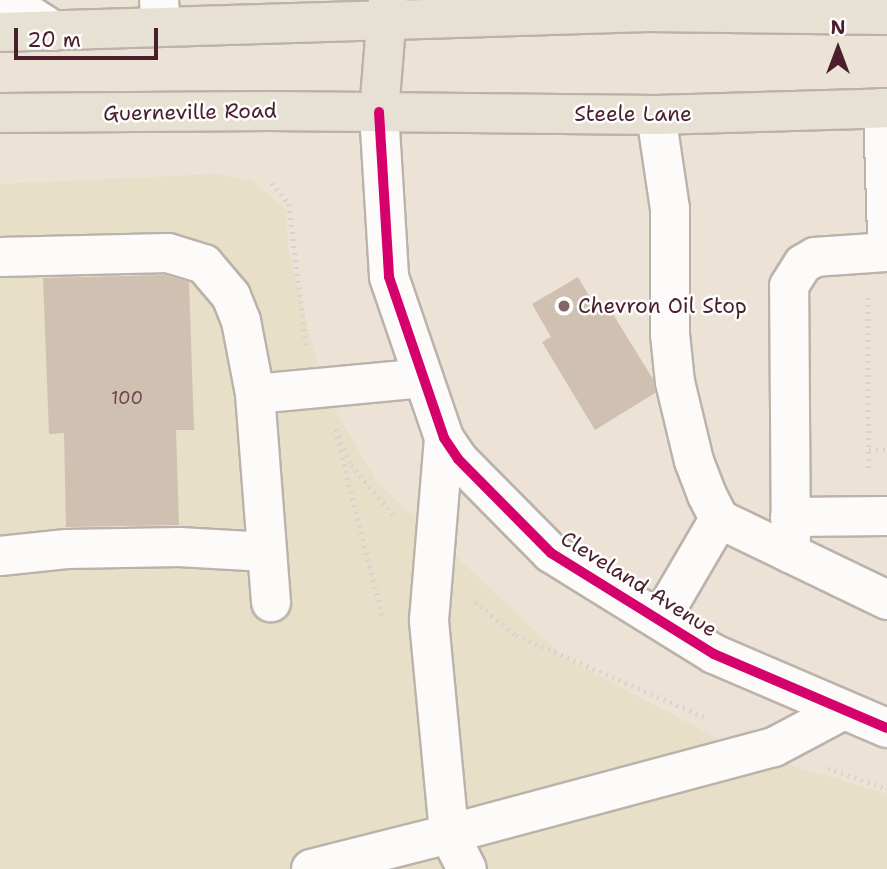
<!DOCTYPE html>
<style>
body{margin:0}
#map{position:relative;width:887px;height:869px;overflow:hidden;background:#ece3d6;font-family:"Shantell Sans",sans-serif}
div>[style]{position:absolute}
.built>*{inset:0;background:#e7dfc7}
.building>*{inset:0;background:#cfc0b2}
.path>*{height:4.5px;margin-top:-2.25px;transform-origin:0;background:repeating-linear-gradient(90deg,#d8d3d1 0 2px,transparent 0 7px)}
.roads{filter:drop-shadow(2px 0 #bcb2ab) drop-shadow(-2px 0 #bcb2ab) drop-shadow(0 2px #bcb2ab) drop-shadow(0 -2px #bcb2ab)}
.minor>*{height:38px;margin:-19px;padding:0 19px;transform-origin:19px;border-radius:19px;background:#fcfbf9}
.major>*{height:38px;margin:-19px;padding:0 19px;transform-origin:19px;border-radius:19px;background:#e7e1d4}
.cycleway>*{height:10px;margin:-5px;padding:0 5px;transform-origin:5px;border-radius:5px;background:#d6006c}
.dots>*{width:19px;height:19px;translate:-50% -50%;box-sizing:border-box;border:4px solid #fff;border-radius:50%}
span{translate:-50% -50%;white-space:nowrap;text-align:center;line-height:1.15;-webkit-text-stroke:5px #fff;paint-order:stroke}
.number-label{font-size:18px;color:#6b474d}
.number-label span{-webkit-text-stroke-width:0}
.street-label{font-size:21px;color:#4a1f2b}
.poi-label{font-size:21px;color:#4a1f2b}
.left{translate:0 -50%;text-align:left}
.north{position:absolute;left:803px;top:14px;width:70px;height:70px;-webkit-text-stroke:5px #fff;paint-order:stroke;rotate:0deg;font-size:19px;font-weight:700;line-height:28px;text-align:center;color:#4a1f2b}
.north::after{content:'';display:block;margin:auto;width:24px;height:32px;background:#4a1f2b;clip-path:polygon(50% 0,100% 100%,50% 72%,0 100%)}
.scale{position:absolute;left:14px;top:28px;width:144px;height:32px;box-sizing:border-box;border:4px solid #4a1f2b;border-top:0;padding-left:9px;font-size:21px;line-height:24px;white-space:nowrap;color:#4a1f2b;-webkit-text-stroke:5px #fff;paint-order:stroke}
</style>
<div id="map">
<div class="built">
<i style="clip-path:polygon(217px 174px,253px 181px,285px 209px,289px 253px,325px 392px,376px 481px,563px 657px,740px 750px,887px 794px,887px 869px,0 869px,0 184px)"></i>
</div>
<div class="building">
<i style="clip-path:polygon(165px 275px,189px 282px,194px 430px,176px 430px,179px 525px,66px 527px,64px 433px,49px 434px,43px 278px)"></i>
<i style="clip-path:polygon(578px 277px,597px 309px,606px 303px,653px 379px,655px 393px,595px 430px,542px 342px,551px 337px,532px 304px)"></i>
</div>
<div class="path">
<i style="left:272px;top:183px;width:27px;rotate:51deg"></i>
<i style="left:289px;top:204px;width:142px;rotate:83.1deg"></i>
<i style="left:868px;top:298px;width:173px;rotate:89.7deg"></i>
<i style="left:336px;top:429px;width:39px;rotate:67deg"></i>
<i style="left:351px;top:465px;width:65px;rotate:49.4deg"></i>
<i style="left:337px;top:437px;width:184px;rotate:75.8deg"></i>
<i style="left:869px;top:450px;width:18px"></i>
<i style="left:475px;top:602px;width:53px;rotate:38.8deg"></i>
<i style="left:516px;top:635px;width:208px;rotate:23.5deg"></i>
<i style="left:828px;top:768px;width:63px;rotate:19.6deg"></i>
</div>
<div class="roads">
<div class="minor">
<i style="left:159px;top:0;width:27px;rotate:86deg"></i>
<i style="left:0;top:4px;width:17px;rotate:10deg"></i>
<i style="left:17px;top:7px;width:44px;rotate:33deg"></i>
<i style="left:883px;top:108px;width:124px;rotate:88.2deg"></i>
<i style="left:379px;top:112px;width:165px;rotate:86.5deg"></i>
<i style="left:389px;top:277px;width:170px;rotate:71.1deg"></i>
<i style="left:444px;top:438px;width:25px;rotate:56deg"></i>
<i style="left:458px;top:459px;width:132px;rotate:45.3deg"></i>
<i style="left:551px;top:553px;width:192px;rotate:31.8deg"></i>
<i style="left:714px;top:654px;width:188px;rotate:23.2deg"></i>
<i style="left:656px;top:115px;width:95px;rotate:81.5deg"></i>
<i style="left:670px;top:209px;width:125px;rotate:90deg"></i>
<i style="left:670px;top:334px;width:48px;rotate:84.1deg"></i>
<i style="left:675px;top:382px;width:81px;rotate:76.5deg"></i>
<i style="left:694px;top:461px;width:36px;rotate:69deg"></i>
<i style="left:707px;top:495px;width:27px;rotate:63deg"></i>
<i style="left:719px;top:519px;width:187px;rotate:25.7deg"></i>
<i style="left:0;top:257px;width:168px;rotate:-1.4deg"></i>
<i style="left:168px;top:253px;width:38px;rotate:17deg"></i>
<i style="left:204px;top:264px;width:42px;rotate:49.8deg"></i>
<i style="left:231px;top:296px;width:27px;rotate:68deg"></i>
<i style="left:241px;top:321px;width:74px;rotate:79.1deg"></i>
<i style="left:255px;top:394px;width:169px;rotate:-5.4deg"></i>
<i style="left:255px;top:394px;width:209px;rotate:85.6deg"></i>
<i style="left:444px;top:438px;width:184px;rotate:94.7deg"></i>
<i style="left:429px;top:621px;width:214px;rotate:84.6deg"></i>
<i style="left:449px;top:834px;width:336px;rotate:-15deg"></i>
<i style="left:774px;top:747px;width:77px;rotate:-27.9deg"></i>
<i style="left:790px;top:517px;width:97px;rotate:-0.6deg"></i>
<i style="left:791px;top:554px;width:268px;rotate:-90.4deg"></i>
<i style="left:789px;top:286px;width:26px;rotate:-58deg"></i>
<i style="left:803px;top:264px;width:14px;rotate:-30deg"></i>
<i style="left:815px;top:257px;width:72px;rotate:-4deg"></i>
<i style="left:0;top:556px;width:67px;rotate:-6deg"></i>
<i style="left:67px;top:549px;width:112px;rotate:-1deg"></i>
<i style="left:179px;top:547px;width:88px;rotate:3.3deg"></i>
<i style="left:660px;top:620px;width:117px;rotate:-59.7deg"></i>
<i style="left:311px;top:869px;width:142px;rotate:-14.2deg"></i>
<i style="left:449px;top:834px;width:39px;rotate:63deg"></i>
</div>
<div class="major">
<i style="left:0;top:32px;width:648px;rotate:-1.77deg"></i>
<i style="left:648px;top:12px;width:239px;rotate:0.7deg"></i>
<i style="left:379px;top:112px;width:112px;rotate:-85.4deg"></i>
<i style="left:0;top:113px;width:270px;rotate:-0.4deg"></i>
<i style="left:270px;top:111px;width:386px;rotate:0.6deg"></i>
<i style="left:656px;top:115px;width:231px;rotate:-1.7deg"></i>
</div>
</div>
<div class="cycleway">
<i style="left:379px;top:112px;width:165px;rotate:86.5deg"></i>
<i style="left:389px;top:277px;width:170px;rotate:71.1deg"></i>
<i style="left:444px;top:438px;width:25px;rotate:56deg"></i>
<i style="left:458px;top:459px;width:132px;rotate:45.3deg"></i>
<i style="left:551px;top:553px;width:192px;rotate:31.8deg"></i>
<i style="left:714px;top:654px;width:188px;rotate:23.2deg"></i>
</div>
<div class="dots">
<i style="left:564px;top:306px;background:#836467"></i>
</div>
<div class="number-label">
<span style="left:127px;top:398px">100</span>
</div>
<div class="street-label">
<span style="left:190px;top:112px;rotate:-1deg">Guerneville Road</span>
<span style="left:633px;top:114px">Steele Lane</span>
<span style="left:639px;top:584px;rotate:32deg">Cleveland Avenue</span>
</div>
<div class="poi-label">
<span class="left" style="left:578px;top:306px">Chevron Oil Stop</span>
</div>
<div class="north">N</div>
<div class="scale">20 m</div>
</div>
